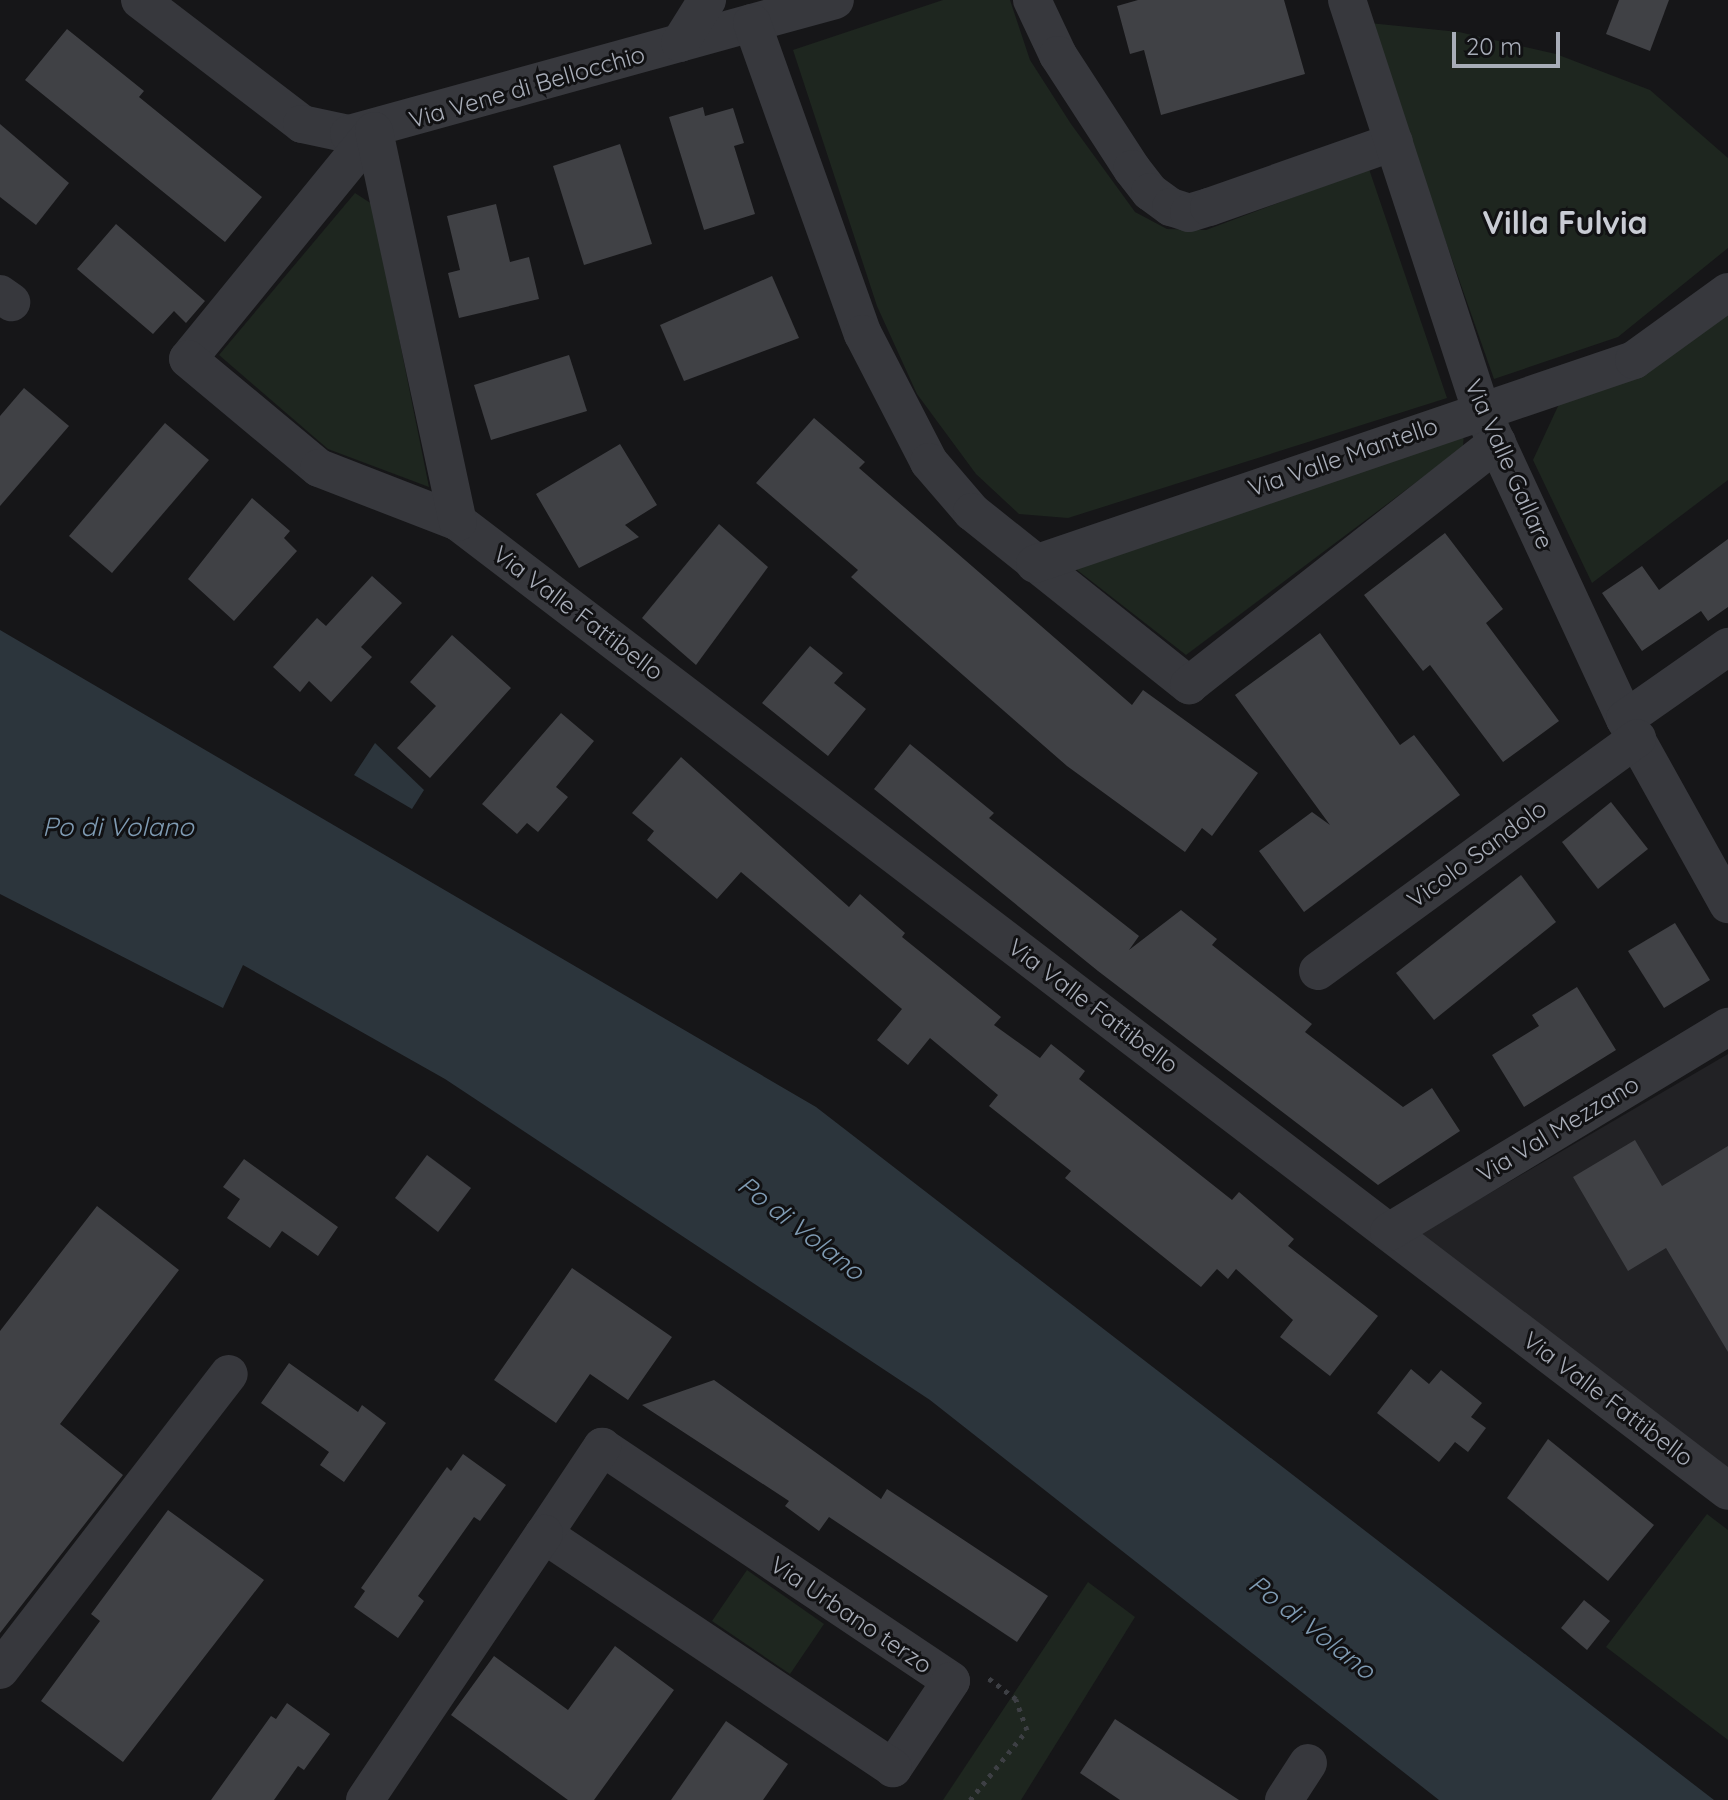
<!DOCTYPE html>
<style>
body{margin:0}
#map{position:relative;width:1728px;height:1800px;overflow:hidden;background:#161618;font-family:Quicksand,sans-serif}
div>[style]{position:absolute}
.built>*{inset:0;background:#222225}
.green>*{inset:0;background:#1e261f}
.water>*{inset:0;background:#2c353c}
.building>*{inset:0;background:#404145}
.path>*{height:5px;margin-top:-2.5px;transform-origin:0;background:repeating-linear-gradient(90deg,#3d3f44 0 4px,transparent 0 10px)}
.minor>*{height:38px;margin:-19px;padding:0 19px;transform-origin:19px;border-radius:19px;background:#37383d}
span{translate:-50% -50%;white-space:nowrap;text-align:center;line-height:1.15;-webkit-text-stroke:6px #111113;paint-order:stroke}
.street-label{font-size:24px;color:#a8adb8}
.water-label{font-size:26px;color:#7f9bb3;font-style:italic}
.district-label{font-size:32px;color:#c9ccd4;font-weight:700}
.scale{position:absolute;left:1452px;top:32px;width:108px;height:36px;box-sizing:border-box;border:4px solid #a8adb8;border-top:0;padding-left:10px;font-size:24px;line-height:28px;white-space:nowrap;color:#a8adb8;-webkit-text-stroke:6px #111113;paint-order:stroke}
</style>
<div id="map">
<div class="built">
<i style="clip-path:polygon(1728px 1054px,1728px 1478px,1413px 1238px)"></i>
</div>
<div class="green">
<i style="clip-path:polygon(943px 0,1010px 0,1030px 60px,1071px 124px,1135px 212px,1167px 229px,1206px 230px,1369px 169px,1447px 398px,1068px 518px,1019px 514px,976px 474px,917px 394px,877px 306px,793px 50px)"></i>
<i style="clip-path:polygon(1369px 23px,1459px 32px,1556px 54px,1650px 90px,1728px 158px,1728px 248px,1618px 337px,1494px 379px)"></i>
<i style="clip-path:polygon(355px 193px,372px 204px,429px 487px,328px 449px,219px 355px)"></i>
<i style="clip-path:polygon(1728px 308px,1728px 480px,1592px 583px,1533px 460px,1559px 404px)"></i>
<i style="clip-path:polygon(1464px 432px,1463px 447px,1186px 655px,1072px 566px)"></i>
<i style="clip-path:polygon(1707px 1514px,1728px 1530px,1728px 1740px,1606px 1647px)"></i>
<i style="clip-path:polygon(747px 1570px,824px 1624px,790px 1674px,712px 1621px)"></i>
<i style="clip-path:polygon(1088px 1582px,1135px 1617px,1021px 1800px,943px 1800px)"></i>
</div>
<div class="water">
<i style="clip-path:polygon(0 630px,816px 1107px,1714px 1800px,1439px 1800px,930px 1400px,445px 1079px,243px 965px,223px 1008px,0 894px)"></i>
<i style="clip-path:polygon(375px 743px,424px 790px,412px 809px,354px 775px)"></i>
</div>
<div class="building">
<i style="clip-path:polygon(1138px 0,1284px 0,1305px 74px,1161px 115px,1144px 50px,1130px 54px,1117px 6px)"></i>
<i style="clip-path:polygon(1619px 0,1669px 0,1650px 51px,1606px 34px)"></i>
<i style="clip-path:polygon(67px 29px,144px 91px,139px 97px,262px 197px,225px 242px,25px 80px)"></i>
<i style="clip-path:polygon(703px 107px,705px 116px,733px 108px,744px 143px,734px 146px,755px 214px,704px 230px,669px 117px)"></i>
<i style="clip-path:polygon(0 124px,69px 183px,36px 225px,0 197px)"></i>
<i style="clip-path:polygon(620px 144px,652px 244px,584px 265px,553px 166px)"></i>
<i style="clip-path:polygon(496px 204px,510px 262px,529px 257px,539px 299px,459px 318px,448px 273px,460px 270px,447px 216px)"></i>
<i style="clip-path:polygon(116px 224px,205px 301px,186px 323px,174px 311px,153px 334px,77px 269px)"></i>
<i style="clip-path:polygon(772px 276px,799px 338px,684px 381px,660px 325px)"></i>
<i style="clip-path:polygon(569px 355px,587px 411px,491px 440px,474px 385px)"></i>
<i style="clip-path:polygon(24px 388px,69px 426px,0 506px,0 416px)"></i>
<i style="clip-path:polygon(814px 418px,865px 462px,859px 468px,1132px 705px,1143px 690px,1258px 773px,1212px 836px,1202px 828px,1185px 852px,1067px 766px,851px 577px,858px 570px,756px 483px)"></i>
<i style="clip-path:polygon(165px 423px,209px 460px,112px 573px,69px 536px)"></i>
<i style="clip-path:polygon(620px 444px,657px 505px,625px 525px,639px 537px,579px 568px,536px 494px)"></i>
<i style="clip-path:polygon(252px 498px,290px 531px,284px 538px,297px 551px,234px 621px,188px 579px)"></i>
<i style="clip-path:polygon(719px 524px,768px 567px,696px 665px,642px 618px)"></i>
<i style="clip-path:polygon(1445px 533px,1503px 609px,1486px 623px,1559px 721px,1503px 762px,1430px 665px,1423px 671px,1364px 595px)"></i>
<i style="clip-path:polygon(1728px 539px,1728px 607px,1708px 621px,1701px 611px,1642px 651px,1602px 593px,1642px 566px,1659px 590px)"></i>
<i style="clip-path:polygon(372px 576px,402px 603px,361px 647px,372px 657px,331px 702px,309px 681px,300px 692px,273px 667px,317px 618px,326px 626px)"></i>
<i style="clip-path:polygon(1320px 633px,1400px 745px,1414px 735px,1460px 795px,1304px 912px,1259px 851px,1312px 812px,1330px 825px,1235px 695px)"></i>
<i style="clip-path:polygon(452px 635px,511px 688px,430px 778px,397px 748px,436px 706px,410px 682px)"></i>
<i style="clip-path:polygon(810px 646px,843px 673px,834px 683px,866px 709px,828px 756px,762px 703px)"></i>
<i style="clip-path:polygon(561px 713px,594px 741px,556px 787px,568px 797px,538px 832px,527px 823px,517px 834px,482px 804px)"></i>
<i style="clip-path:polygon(910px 744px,994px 813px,989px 818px,1139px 936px,1129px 950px,1181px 910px,1217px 939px,1212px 945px,1312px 1024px,1305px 1032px,1403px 1107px,1432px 1088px,1460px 1131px,1378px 1185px,1098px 971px,874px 789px)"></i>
<i style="clip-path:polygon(681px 757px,849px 907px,860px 894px,905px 933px,902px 937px,1001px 1017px,994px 1025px,1040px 1058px,1051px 1044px,1085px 1071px,1079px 1079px,1232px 1200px,1239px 1192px,1294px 1239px,1288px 1246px,1378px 1316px,1330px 1376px,1280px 1337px,1293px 1320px,1236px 1269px,1228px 1279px,1217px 1269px,1201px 1287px,1065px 1178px,1071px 1171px,989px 1106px,998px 1095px,930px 1038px,908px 1065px,877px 1040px,902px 1009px,741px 872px,717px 899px,647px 840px,654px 831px,632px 813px)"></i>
<i style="clip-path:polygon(1611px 802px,1648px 849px,1598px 889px,1562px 842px)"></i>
<i style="clip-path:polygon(1521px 875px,1556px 922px,1434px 1020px,1396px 973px)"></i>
<i style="clip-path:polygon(1675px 923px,1710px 980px,1664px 1008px,1628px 951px)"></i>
<i style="clip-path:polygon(1577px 987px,1616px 1050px,1524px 1107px,1492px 1055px,1539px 1026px,1532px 1015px)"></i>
<i style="clip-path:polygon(1635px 1140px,1662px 1186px,1728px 1146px,1728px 1352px,1666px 1248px,1628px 1271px,1573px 1177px)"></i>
<i style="clip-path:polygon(427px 1155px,471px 1188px,438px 1232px,395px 1198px)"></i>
<i style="clip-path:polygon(244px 1159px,338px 1227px,318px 1256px,282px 1231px,270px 1248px,227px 1218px,240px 1199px,223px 1187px)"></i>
<i style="clip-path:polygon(97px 1206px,179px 1270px,60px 1424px,123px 1475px,0 1633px,0 1331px)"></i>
<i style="clip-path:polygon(572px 1268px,672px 1337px,628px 1400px,590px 1374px,556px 1423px,494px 1380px)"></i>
<i style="clip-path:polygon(289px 1363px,358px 1412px,362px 1405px,386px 1423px,344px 1482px,320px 1465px,329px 1452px,261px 1403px)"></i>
<i style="clip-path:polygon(1411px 1369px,1429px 1384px,1441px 1370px,1482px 1403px,1471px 1417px,1486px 1428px,1468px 1452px,1455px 1442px,1439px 1462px,1377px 1413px)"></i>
<i style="clip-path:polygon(714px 1380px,881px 1499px,887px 1489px,1048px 1596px,1017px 1642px,829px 1517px,819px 1531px,785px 1506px,789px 1501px,642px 1405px)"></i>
<i style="clip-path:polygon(1548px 1439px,1654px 1525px,1608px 1581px,1507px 1498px)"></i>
<i style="clip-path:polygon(463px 1454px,506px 1485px,480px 1521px,474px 1517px,418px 1596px,424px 1601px,398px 1638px,354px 1607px,365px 1591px,361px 1588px,447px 1467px,451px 1471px)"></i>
<i style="clip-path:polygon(168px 1510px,264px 1580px,123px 1762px,41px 1701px,100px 1621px,91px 1614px)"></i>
<i style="clip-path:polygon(1584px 1600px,1610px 1621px,1587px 1650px,1561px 1628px)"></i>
<i style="clip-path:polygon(615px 1646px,674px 1690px,594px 1800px,568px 1800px,451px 1715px,494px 1656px,568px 1710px)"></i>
<i style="clip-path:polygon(287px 1703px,330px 1734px,304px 1770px,298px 1766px,274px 1800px,211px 1800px,271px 1716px,276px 1719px)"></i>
<i style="clip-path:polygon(1115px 1719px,1239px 1800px,1120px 1800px,1080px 1773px)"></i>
<i style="clip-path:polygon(726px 1721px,788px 1764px,763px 1800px,671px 1800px)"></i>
</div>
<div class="path">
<i style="left:970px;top:1800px;width:90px;rotate:-50.8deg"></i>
<i style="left:1027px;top:1730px;width:33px;rotate:-110deg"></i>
<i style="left:1016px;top:1699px;width:39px;rotate:-143deg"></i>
</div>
<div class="minor">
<i style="left:140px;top:0;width:204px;rotate:37.4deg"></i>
<i style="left:302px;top:124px;width:48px;rotate:12deg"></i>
<i style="left:349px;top:134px;width:504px;rotate:-15.41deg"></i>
<i style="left:1032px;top:0;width:61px;rotate:64.7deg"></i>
<i style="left:1058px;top:55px;width:136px;rotate:57deg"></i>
<i style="left:1132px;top:169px;width:29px;rotate:52deg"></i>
<i style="left:1150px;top:192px;width:26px;rotate:36deg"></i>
<i style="left:1171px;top:207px;width:19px;rotate:18deg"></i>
<i style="left:1189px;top:213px;width:21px;rotate:-17deg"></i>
<i style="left:1209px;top:207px;width:196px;rotate:-19.4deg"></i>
<i style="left:1347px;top:0;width:430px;rotate:71.9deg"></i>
<i style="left:1481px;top:409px;width:342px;rotate:65.1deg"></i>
<i style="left:1625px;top:719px;width:212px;rotate:60.9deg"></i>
<i style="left:752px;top:23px;width:330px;rotate:70.4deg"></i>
<i style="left:863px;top:334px;width:144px;rotate:62.7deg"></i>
<i style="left:929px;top:462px;width:66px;rotate:49.3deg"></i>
<i style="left:972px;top:512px;width:278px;rotate:38.6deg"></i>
<i style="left:1189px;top:685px;width:392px;rotate:-38.2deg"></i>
<i style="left:680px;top:43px;width:51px;rotate:-57.9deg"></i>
<i style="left:374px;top:131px;width:294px;rotate:129.2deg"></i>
<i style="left:188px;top:359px;width:170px;rotate:39.8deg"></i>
<i style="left:319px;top:468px;width:149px;rotate:21.2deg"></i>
<i style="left:458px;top:522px;width:1597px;rotate:37.34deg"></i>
<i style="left:374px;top:131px;width:400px;rotate:77.9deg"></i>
<i style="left:0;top:294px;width:14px;rotate:36deg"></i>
<i style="left:1035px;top:564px;width:633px;rotate:-18.81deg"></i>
<i style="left:1634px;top:360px;width:116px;rotate:-35.9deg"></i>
<i style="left:1625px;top:719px;width:126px;rotate:-35deg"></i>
<i style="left:1318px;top:971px;width:395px;rotate:-36.1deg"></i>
<i style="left:1389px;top:1232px;width:396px;rotate:-31.2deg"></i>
<i style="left:602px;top:1447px;width:420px;rotate:33.8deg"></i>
<i style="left:951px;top:1681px;width:105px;rotate:123.7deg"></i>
<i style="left:893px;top:1768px;width:420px;rotate:-146.2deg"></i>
<i style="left:544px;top:1534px;width:105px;rotate:-56.3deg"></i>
<i style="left:0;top:1670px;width:374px;rotate:-52.3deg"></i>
<i style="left:365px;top:1800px;width:321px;rotate:-56.1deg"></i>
<i style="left:1284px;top:1800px;width:44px;rotate:-57deg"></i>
</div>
<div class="street-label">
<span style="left:527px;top:87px;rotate:-16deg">Via Vene di Bellocchio</span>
<span style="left:1343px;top:457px;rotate:-19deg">Via Valle Mantello</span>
<span style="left:1509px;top:464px;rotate:66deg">Via Valle Gallare</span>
<span style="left:578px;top:613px;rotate:37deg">Via Valle Fattibello</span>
<span style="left:1477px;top:854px;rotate:-36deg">Vicolo Sandolo</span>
<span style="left:1093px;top:1006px;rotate:37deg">Via Valle Fattibello</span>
<span style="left:1558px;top:1129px;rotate:-31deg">Via Val Mezzano</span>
<span style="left:1608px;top:1399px;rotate:37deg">Via Valle Fattibello</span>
<span style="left:851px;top:1615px;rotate:34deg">Via Urbano terzo</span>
</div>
<div class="water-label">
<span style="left:118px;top:827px">Po di Volano</span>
<span style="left:801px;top:1228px;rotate:38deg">Po di Volano</span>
<span style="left:1312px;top:1627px;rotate:38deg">Po di Volano</span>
</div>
<div class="district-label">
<span style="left:1565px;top:222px">Villa Fulvia</span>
</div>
<div class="scale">20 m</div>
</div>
